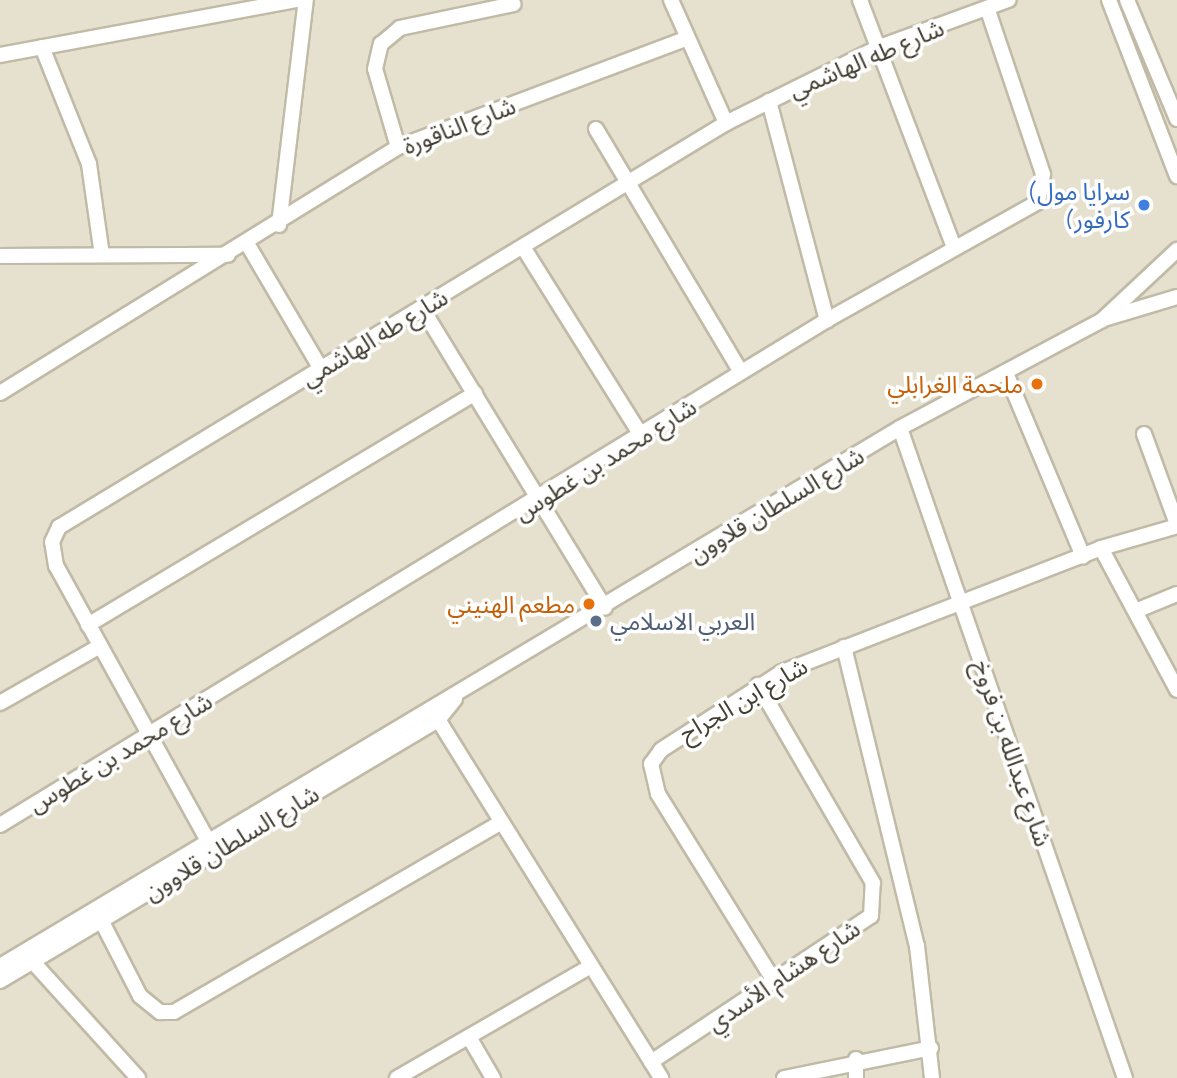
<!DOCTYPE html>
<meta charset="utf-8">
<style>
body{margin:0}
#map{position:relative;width:1177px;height:1078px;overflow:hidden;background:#f2eee1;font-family:Manrope,"Noto Sans Arabic",sans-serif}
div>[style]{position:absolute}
.residential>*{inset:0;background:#e6e1cf}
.roads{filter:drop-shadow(2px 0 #c0baa6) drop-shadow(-2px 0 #c0baa6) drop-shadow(0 2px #c0baa6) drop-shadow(0 -2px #c0baa6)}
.minor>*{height:14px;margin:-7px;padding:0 7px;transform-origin:7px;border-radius:7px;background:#fff}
.dots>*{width:19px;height:19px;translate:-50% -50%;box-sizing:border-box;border:4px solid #fff;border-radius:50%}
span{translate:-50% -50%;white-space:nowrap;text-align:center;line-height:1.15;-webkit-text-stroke:7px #fff;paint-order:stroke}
.street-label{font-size:24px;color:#433e32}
.shop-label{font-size:24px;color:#366cbe}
.right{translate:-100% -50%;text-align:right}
.food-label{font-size:24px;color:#c56008}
.service-label{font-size:24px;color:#4e5e75}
.left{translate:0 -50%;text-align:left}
</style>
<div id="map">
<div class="residential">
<i style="clip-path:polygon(0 0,1177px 0,1177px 1078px,0 1078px)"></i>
</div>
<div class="roads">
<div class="minor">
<i style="left:671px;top:0;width:135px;rotate:65.9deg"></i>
<i style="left:860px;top:0;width:265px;rotate:69.2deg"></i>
<i style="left:1109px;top:0;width:189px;rotate:68.9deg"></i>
<i style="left:1127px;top:0;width:129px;rotate:67.2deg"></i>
<i style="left:42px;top:47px;width:126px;rotate:68.1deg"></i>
<i style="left:89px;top:164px;width:92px;rotate:81.9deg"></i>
<i style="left:0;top:55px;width:302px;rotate:-10.5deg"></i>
<i style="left:769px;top:101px;width:227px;rotate:75.2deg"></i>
<i style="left:596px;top:129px;width:283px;rotate:59.2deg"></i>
<i style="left:398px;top:147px;width:81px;rotate:-106.4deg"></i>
<i style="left:375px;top:69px;width:26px;rotate:-77deg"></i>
<i style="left:381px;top:44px;width:25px;rotate:-40deg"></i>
<i style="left:400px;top:28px;width:116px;rotate:-11.9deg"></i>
<i style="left:279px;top:225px;width:227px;rotate:-83.2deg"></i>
<i style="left:248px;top:245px;width:144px;rotate:59.5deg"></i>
<i style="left:523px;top:247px;width:224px;rotate:57.9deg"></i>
<i style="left:0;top:256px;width:228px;rotate:-0.3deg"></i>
<i style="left:422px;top:308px;width:351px;rotate:58.6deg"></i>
<i style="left:1107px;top:318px;width:73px;rotate:-16.7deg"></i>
<i style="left:1006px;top:373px;width:199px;rotate:67.2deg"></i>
<i style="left:0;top:393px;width:468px;rotate:-31.7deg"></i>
<i style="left:398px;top:147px;width:308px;rotate:-20.6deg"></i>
<i style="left:900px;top:428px;width:688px;rotate:70.91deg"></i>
<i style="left:1144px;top:434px;width:96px;rotate:69.9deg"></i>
<i style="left:1101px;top:548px;width:161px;rotate:61.8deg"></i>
<i style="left:1138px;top:610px;width:42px;rotate:-22.3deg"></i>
<i style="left:88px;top:625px;width:451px;rotate:-30.9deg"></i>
<i style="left:844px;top:647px;width:308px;rotate:76.3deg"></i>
<i style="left:917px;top:946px;width:133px;rotate:83.5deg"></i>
<i style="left:0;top:703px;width:115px;rotate:-29.7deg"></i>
<i style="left:434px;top:713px;width:430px;rotate:58.1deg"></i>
<i style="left:0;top:825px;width:969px;rotate:-31.41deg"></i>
<i style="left:827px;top:320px;width:242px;rotate:-29.2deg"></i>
<i style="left:1038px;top:202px;width:28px;rotate:-80deg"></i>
<i style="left:1043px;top:174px;width:175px;rotate:-108.6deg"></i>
<i style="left:207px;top:839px;width:312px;rotate:-118.9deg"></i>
<i style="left:56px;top:566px;width:24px;rotate:-99deg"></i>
<i style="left:52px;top:542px;width:17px;rotate:-65deg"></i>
<i style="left:59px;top:527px;width:780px;rotate:-31.2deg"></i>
<i style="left:726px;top:123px;width:169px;rotate:-26.4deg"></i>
<i style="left:877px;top:48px;width:140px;rotate:-20.1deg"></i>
<i style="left:101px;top:920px;width:85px;rotate:62.8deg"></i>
<i style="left:140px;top:996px;width:26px;rotate:39deg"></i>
<i style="left:160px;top:1012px;width:14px"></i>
<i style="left:174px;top:1012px;width:377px;rotate:-30.1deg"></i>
<i style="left:32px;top:961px;width:158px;rotate:47.8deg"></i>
<i style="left:0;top:966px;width:1049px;rotate:-30.87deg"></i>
<i style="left:900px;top:428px;width:229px;rotate:-28.1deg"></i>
<i style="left:1102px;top:320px;width:103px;rotate:-43deg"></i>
<i style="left:0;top:981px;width:510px;rotate:-30.79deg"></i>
<i style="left:438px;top:720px;width:27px;rotate:-51deg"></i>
<i style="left:774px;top:981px;width:220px;rotate:-121.8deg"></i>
<i style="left:658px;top:794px;width:31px;rotate:-103deg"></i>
<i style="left:651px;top:764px;width:17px;rotate:-54deg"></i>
<i style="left:661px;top:750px;width:144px;rotate:-32.8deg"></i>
<i style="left:782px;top:672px;width:342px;rotate:-21.2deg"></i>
<i style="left:1101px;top:548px;width:79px;rotate:-16.1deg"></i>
<i style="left:469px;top:1037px;width:48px;rotate:59.7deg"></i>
<i style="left:856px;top:1059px;width:19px;rotate:90deg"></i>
<i style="left:651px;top:1062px;width:264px;rotate:-33.6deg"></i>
<i style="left:871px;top:916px;width:33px;rotate:-87deg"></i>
<i style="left:873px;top:883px;width:229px;rotate:-120.1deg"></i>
<i style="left:397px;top:1078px;width:224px;rotate:-30deg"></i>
<i style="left:784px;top:1078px;width:150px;rotate:-11.5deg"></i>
</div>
</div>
<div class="dots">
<i style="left:1144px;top:205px;background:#3f7fe0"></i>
<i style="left:1037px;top:384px;background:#e8710a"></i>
<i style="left:589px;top:604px;background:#e8710a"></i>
<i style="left:596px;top:621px;background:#5c6f8a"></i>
</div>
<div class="street-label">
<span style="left:866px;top:58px;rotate:-23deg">شارع طه الهاشمي</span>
<span style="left:459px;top:125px;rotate:-21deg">شارع الناقورة</span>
<span style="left:374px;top:337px;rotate:-31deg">شارع طه الهاشمي</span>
<span style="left:605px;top:459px;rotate:-32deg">شارع محمد بن غطوس</span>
<span style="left:776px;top:504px;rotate:-31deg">شارع السلطان قلاوون</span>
<span style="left:743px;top:699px;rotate:-30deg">شارع ابن الجراح</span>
<span style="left:120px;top:752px;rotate:-31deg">شارع محمد بن غطوس</span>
<span style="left:1013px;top:753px;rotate:71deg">شارع عبدالله بن فروخ</span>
<span style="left:231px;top:842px;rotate:-31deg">شارع السلطان قلاوون</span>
<span style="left:783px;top:975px;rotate:-34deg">شارع هشام الأسدي</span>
</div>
<div class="shop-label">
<span class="right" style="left:1130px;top:205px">(سرايا مول<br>(كارفور</span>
</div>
<div class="food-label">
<span class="right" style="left:1023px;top:384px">ملحمة الغرابلي</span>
<span class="right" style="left:575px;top:604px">مطعم الهنيني</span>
</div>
<div class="service-label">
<span class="left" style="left:610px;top:621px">العربي الاسلامي</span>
</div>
</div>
